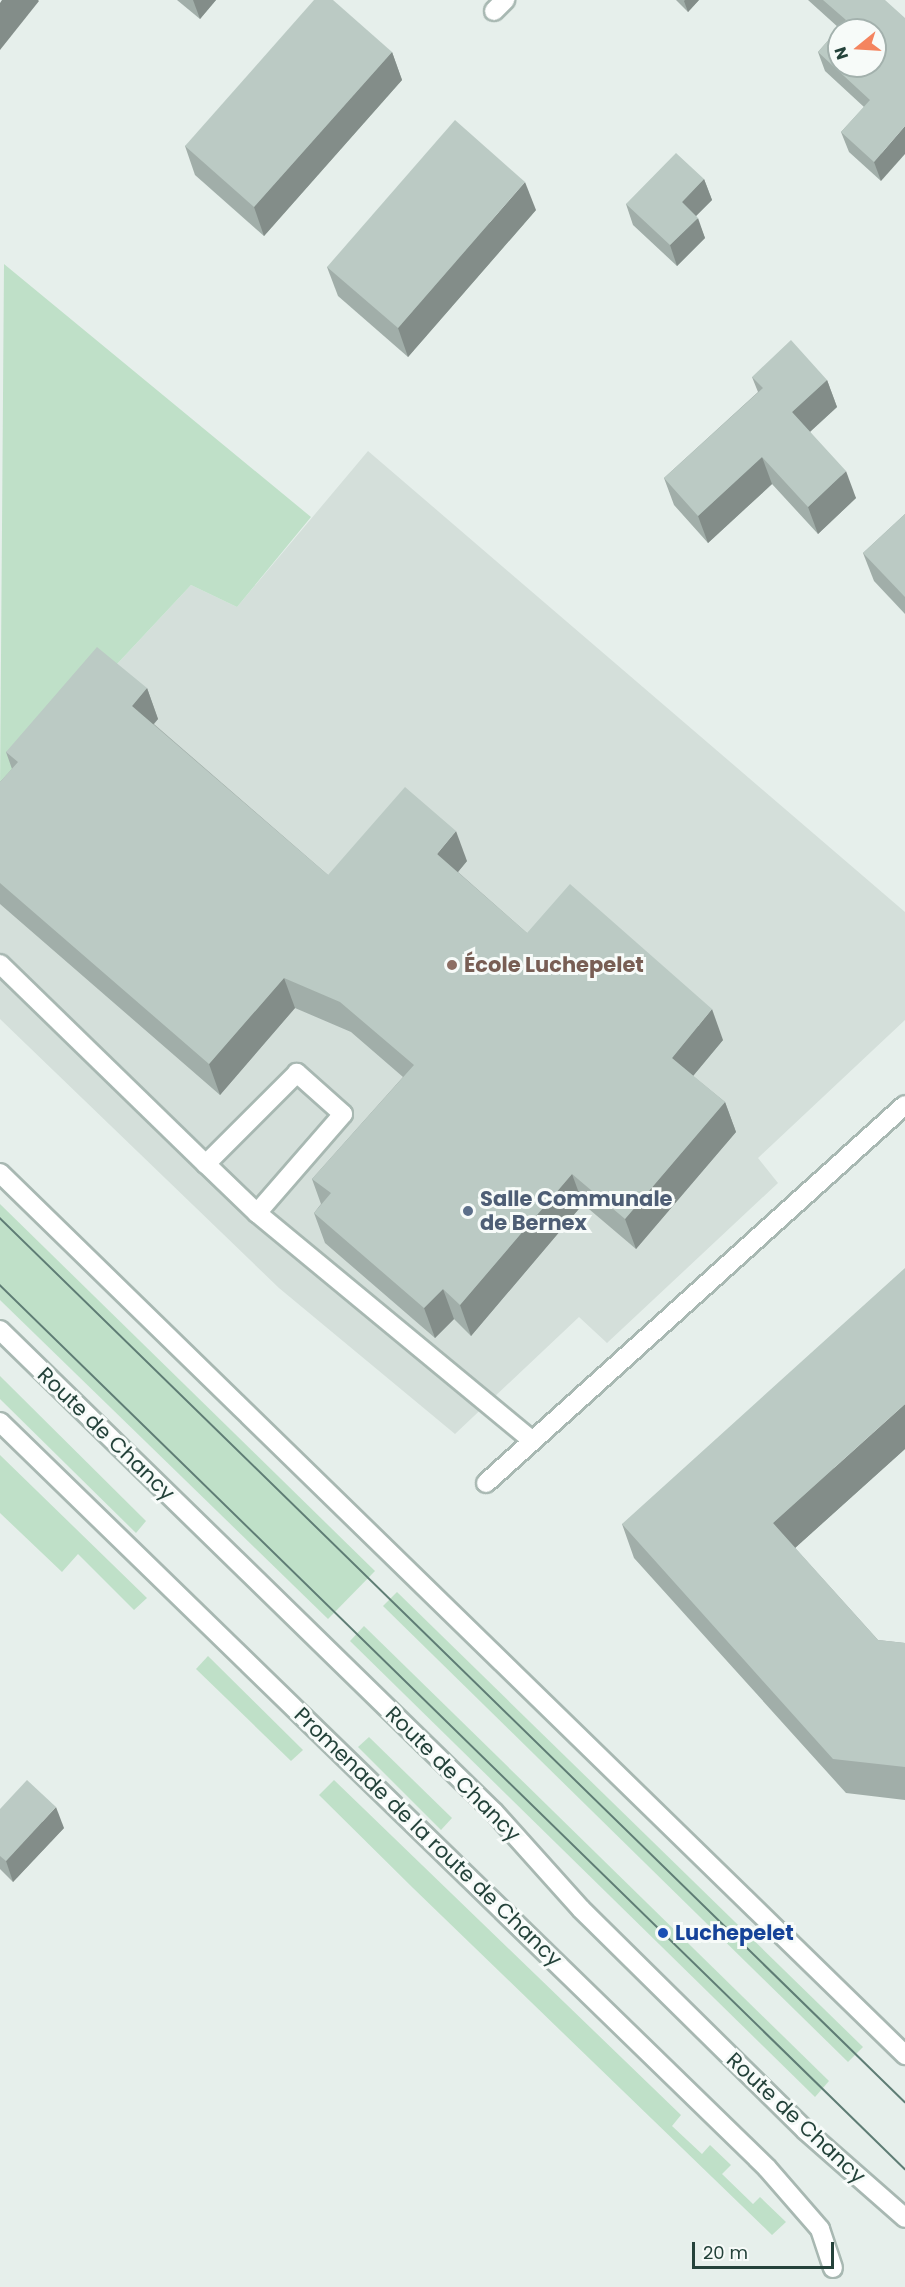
<!DOCTYPE html>
<meta charset="utf-8">
<style>
body{margin:0}
#map{position:relative;width:905px;height:2287px;overflow:hidden;background:#e6efeb;font-family:Poppins,sans-serif}
div>[style]{position:absolute}
.built>*{inset:0;background:#d4dfda}
.green>*{inset:0;background:#bfe0c8}
.roads{filter:drop-shadow(2px 0 #a8b8b2) drop-shadow(-2px 0 #a8b8b2) drop-shadow(0 2px #a8b8b2) drop-shadow(0 -2px #a8b8b2)}
.service>*{height:18px;margin:-9px;padding:0 9px;transform-origin:9px;border-radius:9px;background:#fff}
.pedestrian>*{height:18px;margin:-9px;padding:0 9px;transform-origin:9px;border-radius:9px;background:#fff}
.secondary>*{height:18px;margin:-9px;padding:0 9px;transform-origin:9px;border-radius:9px;background:#fff}
.tram>*{height:1.5px;margin:-0.75px;padding:0 0.75px;transform-origin:0.75px;border-radius:0.75px;background:#5f7d75}
.wall>*{inset:0;background:#a1aea9}
.shaded-wall>*{inset:0;background:#838d89}
.building>*{inset:0;background:#bbcac4}
.dots>*{width:16px;height:16px;translate:-50% -50%;box-sizing:border-box;border:3px solid #f7fbf9;border-radius:50%}
span{translate:-50% -50%;white-space:nowrap;text-align:center;line-height:1.15;-webkit-text-stroke:6px #f7fbf9;paint-order:stroke}
.education-label{font-size:21px;color:#785e54;font-weight:700}
.left{translate:0 -50%;text-align:left}
.service-label{font-size:21px;color:#4e5e75;font-weight:700}
.street-label{font-size:21px;color:#24423a}
.transit-label{font-size:21px;color:#164399;font-weight:700}
.north{position:absolute;left:827px;top:18px;width:60px;height:60px;box-sizing:border-box;background:#f7fbf9;border:2px solid #a3b1ad;border-radius:50%;rotate:252deg;font-size:16px;font-weight:700;line-height:24px;text-align:center;color:#24423a}
.north::after{content:'';display:block;margin:auto;width:21px;height:27px;background:#f4845f;clip-path:polygon(50% 0,100% 100%,50% 72%,0 100%)}
.scale{position:absolute;left:692px;top:2242px;width:142px;height:27px;box-sizing:border-box;border:3px solid #24423a;border-top:0;padding-left:8px;font-size:18px;line-height:21px;white-space:nowrap;color:#24423a;-webkit-text-stroke:4px #f7fbf9;paint-order:stroke}
</style>
<div id="map">
<div class="built">
<i style="clip-path:polygon(368px 451px,905px 912px,905px 1020px,758px 1158px,778px 1183px,607px 1343px,579px 1317px,455px 1434px,279px 1288px,0 1019px,0 789px,191px 585px,237px 607px)"></i>
</div>
<div class="green">
<i style="clip-path:polygon(4px 264px,311px 517px,237px 607px,191px 585px,0 789px)"></i>
<i style="clip-path:polygon(0 1204px,375px 1571px,328px 1619px,0 1300px)"></i>
<i style="clip-path:polygon(0 1376px,146px 1521px,136px 1533px,0 1399px)"></i>
<i style="clip-path:polygon(0 1455px,147px 1598px,134px 1610px,78px 1554px,62px 1572px,0 1513px)"></i>
<i style="clip-path:polygon(397px 1592px,863px 2047px,848px 2062px,383px 1606px)"></i>
<i style="clip-path:polygon(364px 1626px,829px 2081px,815px 2097px,350px 1641px)"></i>
<i style="clip-path:polygon(208px 1656px,303px 1750px,291px 1761px,196px 1669px)"></i>
<i style="clip-path:polygon(369px 1737px,452px 1818px,441px 1830px,358px 1747px)"></i>
<i style="clip-path:polygon(334px 1780px,681px 2115px,672px 2126px,702px 2154px,710px 2145px,731px 2165px,722px 2174px,753px 2204px,760px 2197px,786px 2222px,772px 2235px,413px 1888px,319px 1795px)"></i>
</div>
<div class="roads">
<div class="service">
<i style="left:494px;top:11px;width:16px;rotate:-45deg"></i>
<i style="left:0;top:964px;width:287px;rotate:44.2deg"></i>
<i style="left:206px;top:1164px;width:71px;rotate:43.9deg"></i>
<i style="left:257px;top:1213px;width:131px;rotate:-49deg"></i>
<i style="left:343px;top:1114px;width:62px;rotate:-138.3deg"></i>
<i style="left:297px;top:1073px;width:129px;rotate:135deg"></i>
<i style="left:257px;top:1213px;width:356px;rotate:39.6deg"></i>
<i style="left:486px;top:1483px;width:564px;rotate:-42.06deg"></i>
</div>
<div class="pedestrian">
<i style="left:0;top:1422px;width:1070px;rotate:44.2deg"></i>
<i style="left:767px;top:2168px;width:81px;rotate:49deg"></i>
<i style="left:820px;top:2229px;width:41px;rotate:71.6deg"></i>
</div>
<div class="secondary">
<i style="left:0;top:1173px;width:1264px;rotate:44.26deg"></i>
<i style="left:0;top:1330px;width:690px;rotate:44.3deg"></i>
<i style="left:494px;top:1812px;width:130px;rotate:48.1deg"></i>
<i style="left:581px;top:1909px;width:315px;rotate:44.6deg"></i>
<i style="left:805px;top:2130px;width:133px;rotate:41.3deg"></i>
</div>
</div>
<div class="tram">
<i style="left:0;top:1218px;width:1265px;rotate:44.33deg"></i>
<i style="left:0;top:1285px;width:1265px;rotate:44.33deg"></i>
</div>
<div class="wall">
<i style="clip-path:polygon(177px 0,216px 0,200px 19px)"></i>
<i style="clip-path:polygon(676px 0,699px 0,688px 12px)"></i>
<i style="clip-path:polygon(808px 0,885px 0,881px 181px,849px 152px,841px 132px,864px 107px,825px 71px,818px 52px,839px 28px)"></i>
<i style="clip-path:polygon(392px 52px,402px 80px,264px 236px,195px 175px,185px 146px)"></i>
<i style="clip-path:polygon(704px 179px,712px 200px,696px 216px,705px 238px,677px 266px,633px 225px,626px 204px)"></i>
<i style="clip-path:polygon(536px 210px,408px 357px,338px 296px,327px 267px)"></i>
<i style="clip-path:polygon(752px 377px,827px 380px,837px 407px,810px 432px,856px 498px,818px 534px,772px 484px,708px 543px,674px 505px,664px 478px,758px 392px)"></i>
<i style="clip-path:polygon(905px 514px,905px 614px,874px 581px,863px 553px)"></i>
<i style="clip-path:polygon(147px 688px,158px 719px,154px 724px,328px 875px,467px 861px,458px 872px,527px 933px,723px 1040px,693px 1076px,725px 1102px,736px 1132px,636px 1249px,583px 1204px,471px 1336px,454px 1319px,435px 1338px,325px 1243px,314px 1213px,321px 1204px,312px 1179px,403px 1077px,351px 1032px,295px 1008px,220px 1095px,0 904px,0 782px,12px 769px,6px 752px)"></i>
<i style="clip-path:polygon(905px 1449px,795px 1548px,878px 1640px,905px 1643px,905px 1800px,846px 1793px,634px 1558px,622px 1524px)"></i>
<i style="clip-path:polygon(0 1809px,64px 1828px,13px 1882px,0 1869px)"></i>
</div>
<div class="shaded-wall">
<i style="clip-path:polygon(2px 0,38px 0,39px 1px,0 50px,0 3px)"></i>
<i style="clip-path:polygon(193px 0,216px 0,200px 19px)"></i>
<i style="clip-path:polygon(685px 0,699px 0,688px 12px,684px 1px)"></i>
<i style="clip-path:polygon(392px 52px,402px 80px,264px 236px,254px 207px)"></i>
<i style="clip-path:polygon(905px 126px,905px 154px,881px 181px,874px 162px)"></i>
<i style="clip-path:polygon(704px 179px,712px 200px,689px 223px,682px 202px)"></i>
<i style="clip-path:polygon(525px 182px,536px 210px,408px 357px,398px 328px)"></i>
<i style="clip-path:polygon(698px 218px,705px 238px,677px 266px,670px 245px)"></i>
<i style="clip-path:polygon(827px 380px,837px 407px,802px 439px,792px 412px)"></i>
<i style="clip-path:polygon(762px 457px,772px 484px,708px 543px,698px 516px)"></i>
<i style="clip-path:polygon(846px 471px,856px 498px,818px 534px,808px 507px)"></i>
<i style="clip-path:polygon(147px 688px,158px 719px,143px 736px,132px 706px)"></i>
<i style="clip-path:polygon(456px 831px,467px 861px,448px 884px,437px 854px)"></i>
<i style="clip-path:polygon(284px 978px,295px 1008px,220px 1095px,209px 1064px)"></i>
<i style="clip-path:polygon(712px 1009px,723px 1040px,683px 1088px,672px 1058px)"></i>
<i style="clip-path:polygon(725px 1102px,736px 1132px,636px 1249px,625px 1219px)"></i>
<i style="clip-path:polygon(572px 1174px,583px 1204px,471px 1336px,460px 1305px)"></i>
<i style="clip-path:polygon(443px 1289px,454px 1319px,435px 1338px,424px 1308px)"></i>
<i style="clip-path:polygon(905px 1404px,905px 1449px,785px 1557px,773px 1523px)"></i>
<i style="clip-path:polygon(56px 1807px,64px 1828px,13px 1882px,6px 1861px)"></i>
</div>
<div class="building">
<i style="clip-path:polygon(314px 0,333px 0,392px 52px,254px 207px,185px 146px)"></i>
<i style="clip-path:polygon(evenodd,823px 0,885px 0,905px 18px,905px 126px,874px 162px,841px 132px,870px 100px,818px 52px,846px 20px,823px 0,839px 30px,875px 30px,875px 66px,839px 66px,839px 30px)"></i>
<i style="clip-path:polygon(455px 120px,525px 182px,398px 328px,327px 267px)"></i>
<i style="clip-path:polygon(676px 153px,704px 179px,682px 202px,698px 218px,670px 245px,626px 204px)"></i>
<i style="clip-path:polygon(791px 340px,827px 380px,792px 412px,846px 471px,808px 507px,762px 457px,698px 516px,664px 478px,763px 388px,752px 377px)"></i>
<i style="clip-path:polygon(905px 514px,905px 597px,863px 553px)"></i>
<i style="clip-path:polygon(97px 647px,147px 688px,132px 706px,328px 875px,405px 787px,456px 831px,437px 854px,527px 933px,570px 884px,712px 1009px,672px 1058px,725px 1102px,625px 1219px,572px 1174px,460px 1305px,443px 1289px,424px 1308px,314px 1213px,331px 1193px,312px 1179px,414px 1065px,340px 1002px,284px 978px,209px 1064px,0 883px,0 782px,18px 762px,6px 752px)"></i>
<i style="clip-path:polygon(905px 1268px,905px 1404px,773px 1523px,878px 1640px,905px 1643px,905px 1767px,833px 1759px,622px 1524px)"></i>
<i style="clip-path:polygon(27px 1780px,56px 1807px,6px 1861px,0 1856px,0 1809px)"></i>
</div>
<div class="dots">
<i style="left:452px;top:965px;background:#8d6e63"></i>
<i style="left:468px;top:1211px;background:#5c6f8a"></i>
<i style="left:663px;top:1933px;background:#1a4fb4"></i>
</div>
<div class="education-label">
<span class="left" style="left:464px;top:965px">École Luchepelet</span>
</div>
<div class="service-label">
<span class="left" style="left:480px;top:1211px">Salle Communale<br>de Bernex</span>
</div>
<div class="street-label">
<span style="left:106px;top:1434px;rotate:44deg">Route de Chancy</span>
<span style="left:453px;top:1774px;rotate:45deg">Route de Chancy</span>
<span style="left:428px;top:1837px;rotate:44deg">Promenade de la route de Chancy</span>
<span style="left:796px;top:2118px;rotate:43deg">Route de Chancy</span>
</div>
<div class="transit-label">
<span class="left" style="left:675px;top:1933px">Luchepelet</span>
</div>
<div class="north">N</div>
<div class="scale">20 m</div>
</div>
